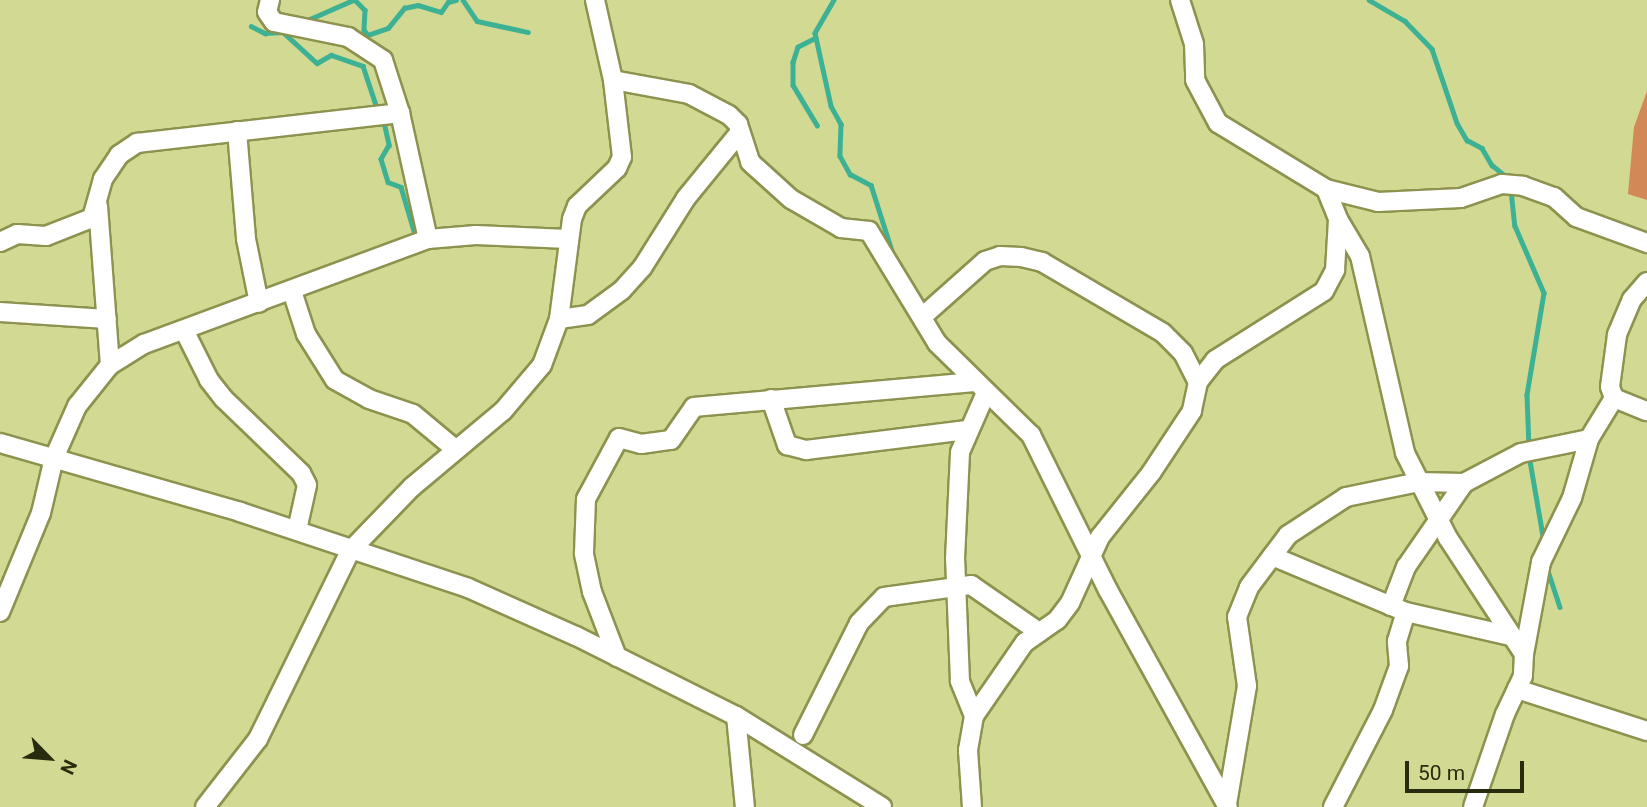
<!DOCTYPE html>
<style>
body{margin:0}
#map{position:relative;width:1647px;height:807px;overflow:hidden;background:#d2d992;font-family:Roboto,sans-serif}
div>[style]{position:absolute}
.forest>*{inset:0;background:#d38858}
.stream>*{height:4.5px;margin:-2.25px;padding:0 2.25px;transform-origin:2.25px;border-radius:2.25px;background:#3db194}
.roads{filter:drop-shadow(2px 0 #8d924e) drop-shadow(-2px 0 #8d924e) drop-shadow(0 2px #8d924e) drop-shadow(0 -2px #8d924e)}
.minor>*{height:18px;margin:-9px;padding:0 9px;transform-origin:9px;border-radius:9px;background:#fff}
span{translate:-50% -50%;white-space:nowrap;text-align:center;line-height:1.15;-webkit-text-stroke:7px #d2d992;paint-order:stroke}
.north{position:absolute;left:14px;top:723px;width:70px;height:70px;-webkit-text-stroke:5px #d2d992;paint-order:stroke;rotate:115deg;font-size:19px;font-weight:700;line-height:28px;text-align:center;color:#292b0e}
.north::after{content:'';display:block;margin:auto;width:24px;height:32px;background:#292b0e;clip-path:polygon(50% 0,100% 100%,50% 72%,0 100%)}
.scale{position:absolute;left:1405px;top:761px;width:119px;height:32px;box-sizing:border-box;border:4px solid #292b0e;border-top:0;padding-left:9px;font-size:21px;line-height:24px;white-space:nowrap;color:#292b0e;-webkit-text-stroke:5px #d2d992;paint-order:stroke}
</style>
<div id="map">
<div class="forest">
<i style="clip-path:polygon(1647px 91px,1647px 200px,1628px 194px,1634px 127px)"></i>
</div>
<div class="stream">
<i style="left:355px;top:0;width:14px;rotate:45deg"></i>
<i style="left:365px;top:10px;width:20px;rotate:93deg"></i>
<i style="left:364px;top:30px;width:6px;rotate:51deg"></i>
<i style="left:368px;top:35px;width:21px;rotate:-19deg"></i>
<i style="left:388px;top:28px;width:26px;rotate:-51deg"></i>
<i style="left:404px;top:8px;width:14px;rotate:-12deg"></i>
<i style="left:418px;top:5px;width:24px;rotate:17deg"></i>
<i style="left:441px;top:12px;width:12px;rotate:-55deg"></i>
<i style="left:448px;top:2px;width:8px;rotate:-14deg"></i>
<i style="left:463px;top:0;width:25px;rotate:56deg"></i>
<i style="left:477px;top:21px;width:52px;rotate:12.2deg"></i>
<i style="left:834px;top:0;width:38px;rotate:120deg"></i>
<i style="left:815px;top:33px;width:75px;rotate:77.6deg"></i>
<i style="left:831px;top:106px;width:21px;rotate:61deg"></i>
<i style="left:841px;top:124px;width:32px;rotate:92deg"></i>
<i style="left:840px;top:156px;width:21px;rotate:61deg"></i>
<i style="left:850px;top:174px;width:24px;rotate:28deg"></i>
<i style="left:871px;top:185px;width:79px;rotate:72.3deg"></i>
<i style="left:1369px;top:0;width:42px;rotate:30.3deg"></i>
<i style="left:1405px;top:21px;width:39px;rotate:46deg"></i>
<i style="left:1432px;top:49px;width:78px;rotate:71.3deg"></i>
<i style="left:1457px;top:123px;width:20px;rotate:60deg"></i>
<i style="left:1467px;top:140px;width:17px;rotate:28deg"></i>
<i style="left:1482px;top:148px;width:20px;rotate:60deg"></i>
<i style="left:1492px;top:165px;width:22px;rotate:39deg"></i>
<i style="left:303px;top:22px;width:55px;rotate:-23.7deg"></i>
<i style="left:251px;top:26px;width:16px;rotate:27deg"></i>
<i style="left:265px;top:33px;width:17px;rotate:-3deg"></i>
<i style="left:283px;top:32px;width:46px;rotate:42.4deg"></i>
<i style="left:317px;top:63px;width:16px;rotate:-30deg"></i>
<i style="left:331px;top:55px;width:34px;rotate:19deg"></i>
<i style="left:363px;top:66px;width:47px;rotate:71.6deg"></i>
<i style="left:816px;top:38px;width:20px;rotate:153deg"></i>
<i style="left:798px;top:47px;width:16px;rotate:108deg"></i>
<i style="left:793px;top:62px;width:23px;rotate:90deg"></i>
<i style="left:793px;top:85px;width:47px;rotate:59deg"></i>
<i style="left:383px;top:118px;width:28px;rotate:77deg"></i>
<i style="left:389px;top:145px;width:16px;rotate:120deg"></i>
<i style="left:381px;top:159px;width:24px;rotate:73deg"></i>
<i style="left:388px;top:182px;width:14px;rotate:21deg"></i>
<i style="left:401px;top:187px;width:46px;rotate:73.5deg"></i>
<i style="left:1511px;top:190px;width:36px;rotate:84deg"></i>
<i style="left:1515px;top:226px;width:73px;rotate:66.6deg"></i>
<i style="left:1544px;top:293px;width:103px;rotate:99.5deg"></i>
<i style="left:1527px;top:395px;width:51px;rotate:87.8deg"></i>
<i style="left:1529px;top:455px;width:88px;rotate:80.2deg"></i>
<i style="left:1547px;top:568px;width:41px;rotate:71.6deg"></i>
</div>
<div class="roads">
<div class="minor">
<i style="left:270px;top:0;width:12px;rotate:104deg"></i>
<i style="left:267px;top:12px;width:12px;rotate:55deg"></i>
<i style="left:274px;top:22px;width:76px;rotate:11.5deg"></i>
<i style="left:348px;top:37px;width:42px;rotate:33.3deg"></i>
<i style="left:383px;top:60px;width:56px;rotate:72.2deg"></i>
<i style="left:400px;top:113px;width:129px;rotate:77.5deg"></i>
<i style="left:1180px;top:0;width:46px;rotate:72.3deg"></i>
<i style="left:1194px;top:44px;width:36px;rotate:88deg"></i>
<i style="left:1195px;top:80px;width:49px;rotate:61.9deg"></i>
<i style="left:1218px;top:123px;width:127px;rotate:31.4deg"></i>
<i style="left:1326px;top:189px;width:54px;rotate:14deg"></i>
<i style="left:1378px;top:202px;width:83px;rotate:-2.8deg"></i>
<i style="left:1461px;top:198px;width:43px;rotate:-18.9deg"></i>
<i style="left:1502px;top:184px;width:21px;rotate:5deg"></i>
<i style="left:1523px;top:186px;width:33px;rotate:20deg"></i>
<i style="left:1554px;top:197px;width:30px;rotate:42deg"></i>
<i style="left:1576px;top:217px;width:76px;rotate:20.1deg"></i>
<i style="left:613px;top:80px;width:77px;rotate:10.4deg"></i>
<i style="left:689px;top:94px;width:45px;rotate:27.7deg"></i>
<i style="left:729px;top:115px;width:13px;rotate:45deg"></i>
<i style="left:738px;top:124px;width:40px;rotate:72deg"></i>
<i style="left:750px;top:162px;width:55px;rotate:42.1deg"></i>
<i style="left:791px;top:199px;width:58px;rotate:30.1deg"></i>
<i style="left:841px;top:228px;width:28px;rotate:6deg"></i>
<i style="left:869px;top:231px;width:131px;rotate:58.7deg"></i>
<i style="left:937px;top:343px;width:132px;rotate:44.4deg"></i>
<i style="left:1031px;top:435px;width:173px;rotate:63.6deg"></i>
<i style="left:1108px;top:590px;width:248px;rotate:61.1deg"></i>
<i style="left:237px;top:131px;width:108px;rotate:85.2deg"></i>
<i style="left:246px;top:239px;width:65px;rotate:78.5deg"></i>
<i style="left:1326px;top:189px;width:32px;rotate:68deg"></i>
<i style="left:1338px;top:219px;width:43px;rotate:59.3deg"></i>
<i style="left:1360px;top:256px;width:202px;rotate:77.1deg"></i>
<i style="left:1405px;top:453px;width:95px;rotate:63.2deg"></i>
<i style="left:1448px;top:538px;width:139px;rotate:56.8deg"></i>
<i style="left:1524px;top:654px;width:22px;rotate:93deg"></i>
<i style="left:1523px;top:676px;width:42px;rotate:115.3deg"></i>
<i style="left:1505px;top:714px;width:98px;rotate:109deg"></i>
<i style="left:98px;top:206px;width:159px;rotate:85.7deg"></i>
<i style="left:0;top:242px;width:19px;rotate:-25deg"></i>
<i style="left:17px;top:234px;width:29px;rotate:4deg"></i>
<i style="left:46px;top:236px;width:49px;rotate:-21.4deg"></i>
<i style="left:92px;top:218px;width:41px;rotate:-74.2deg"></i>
<i style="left:103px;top:179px;width:29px;rotate:-56deg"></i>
<i style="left:119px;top:155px;width:22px;rotate:-34deg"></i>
<i style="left:137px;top:143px;width:265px;rotate:-6.5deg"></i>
<i style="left:1647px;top:282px;width:23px;rotate:131deg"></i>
<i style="left:1632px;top:299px;width:39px;rotate:113deg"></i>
<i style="left:1617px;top:335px;width:52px;rotate:97.7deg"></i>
<i style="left:1610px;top:387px;width:12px;rotate:70deg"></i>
<i style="left:1614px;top:398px;width:35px;rotate:22deg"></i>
<i style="left:292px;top:291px;width:45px;rotate:72deg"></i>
<i style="left:306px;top:334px;width:54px;rotate:57.8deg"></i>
<i style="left:335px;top:380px;width:39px;rotate:29deg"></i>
<i style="left:369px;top:399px;width:46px;rotate:18.8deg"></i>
<i style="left:413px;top:414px;width:55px;rotate:39.8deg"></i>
<i style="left:0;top:312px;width:107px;rotate:3.7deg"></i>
<i style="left:922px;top:317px;width:84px;rotate:-41.6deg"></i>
<i style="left:985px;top:261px;width:16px;rotate:-18deg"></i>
<i style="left:1000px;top:256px;width:21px;rotate:3deg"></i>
<i style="left:1021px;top:257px;width:22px;rotate:13deg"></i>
<i style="left:1042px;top:262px;width:140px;rotate:30.4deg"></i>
<i style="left:1163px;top:333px;width:28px;rotate:45deg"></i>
<i style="left:1183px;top:353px;width:33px;rotate:63deg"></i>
<i style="left:1198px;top:382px;width:30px;rotate:102deg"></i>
<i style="left:1192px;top:411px;width:74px;rotate:123.5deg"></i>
<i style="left:1151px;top:473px;width:82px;rotate:128.6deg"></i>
<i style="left:1100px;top:537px;width:72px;rotate:114.4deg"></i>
<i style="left:1070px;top:603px;width:21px;rotate:127deg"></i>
<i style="left:1057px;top:620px;width:39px;rotate:145deg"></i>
<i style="left:1025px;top:642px;width:90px;rotate:124.6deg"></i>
<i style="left:974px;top:716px;width:35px;rotate:100deg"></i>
<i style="left:968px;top:750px;width:57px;rotate:86deg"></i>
<i style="left:559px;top:319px;width:29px;rotate:-8deg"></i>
<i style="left:588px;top:315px;width:42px;rotate:-36.3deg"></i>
<i style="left:622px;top:290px;width:30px;rotate:-48deg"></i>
<i style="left:642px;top:268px;width:83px;rotate:-57.8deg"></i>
<i style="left:686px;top:198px;width:85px;rotate:-50.7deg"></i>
<i style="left:184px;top:330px;width:56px;rotate:63.4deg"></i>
<i style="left:209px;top:380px;width:24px;rotate:52deg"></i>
<i style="left:224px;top:399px;width:107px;rotate:43.9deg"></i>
<i style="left:301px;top:473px;width:13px;rotate:63deg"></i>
<i style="left:307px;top:485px;width:46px;rotate:102.5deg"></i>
<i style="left:1198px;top:382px;width:28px;rotate:-52deg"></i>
<i style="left:1215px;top:360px;width:129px;rotate:-32.3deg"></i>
<i style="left:1324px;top:291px;width:24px;rotate:-62deg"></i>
<i style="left:1335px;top:270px;width:50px;rotate:-86.6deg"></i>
<i style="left:771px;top:399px;width:49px;rotate:70.8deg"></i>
<i style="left:787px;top:445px;width:20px;rotate:15deg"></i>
<i style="left:806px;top:450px;width:162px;rotate:-7.1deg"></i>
<i style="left:0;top:443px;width:250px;rotate:16deg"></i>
<i style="left:240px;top:512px;width:240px;rotate:18.4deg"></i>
<i style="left:468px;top:588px;width:118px;rotate:24deg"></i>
<i style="left:576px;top:636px;width:179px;rotate:26.6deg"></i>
<i style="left:736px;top:716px;width:172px;rotate:31.9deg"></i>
<i style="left:1272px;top:556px;width:145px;rotate:22.7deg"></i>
<i style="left:1406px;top:612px;width:108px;rotate:12.9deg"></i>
<i style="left:1391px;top:606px;width:42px;rotate:-69deg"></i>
<i style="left:1406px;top:567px;width:102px;rotate:-55.4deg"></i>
<i style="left:0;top:612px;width:107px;rotate:-67.5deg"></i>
<i style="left:41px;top:513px;width:57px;rotate:-76.7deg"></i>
<i style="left:54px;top:458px;width:57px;rotate:-66.1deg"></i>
<i style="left:77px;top:406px;width:53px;rotate:-51.2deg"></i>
<i style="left:110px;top:365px;width:40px;rotate:-32deg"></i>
<i style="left:144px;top:344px;width:303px;rotate:-20.3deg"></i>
<i style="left:428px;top:239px;width:48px;rotate:-4.8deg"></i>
<i style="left:476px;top:235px;width:92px;rotate:2.5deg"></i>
<i style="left:1524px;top:654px;width:94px;rotate:-79.5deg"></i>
<i style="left:1541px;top:562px;width:71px;rotate:-64.2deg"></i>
<i style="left:1572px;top:498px;width:61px;rotate:-73.9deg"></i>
<i style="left:1589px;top:439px;width:48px;rotate:-58.6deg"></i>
<i style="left:617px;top:657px;width:70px;rotate:-111deg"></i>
<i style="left:592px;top:592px;width:40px;rotate:-102deg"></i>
<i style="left:584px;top:553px;width:54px;rotate:-87.9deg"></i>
<i style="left:586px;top:499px;width:69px;rotate:-61.6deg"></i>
<i style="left:619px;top:438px;width:23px;rotate:15deg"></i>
<i style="left:641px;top:444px;width:30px;rotate:-8deg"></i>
<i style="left:671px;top:440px;width:40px;rotate:-55.1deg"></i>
<i style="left:694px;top:407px;width:281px;rotate:-5.1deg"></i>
<i style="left:1517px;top:689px;width:137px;rotate:17.9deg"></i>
<i style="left:736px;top:716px;width:91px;rotate:84.4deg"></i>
<i style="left:974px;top:716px;width:38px;rotate:-112deg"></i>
<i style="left:960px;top:681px;width:122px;rotate:-92.3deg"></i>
<i style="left:955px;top:559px;width:107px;rotate:-87.3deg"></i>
<i style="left:960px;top:452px;width:62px;rotate:-66.3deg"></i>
<i style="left:803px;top:735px;width:125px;rotate:-63.4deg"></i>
<i style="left:859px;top:623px;width:36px;rotate:-46deg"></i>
<i style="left:884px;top:597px;width:88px;rotate:-7.9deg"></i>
<i style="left:971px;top:585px;width:83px;rotate:34.7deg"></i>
<i style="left:1227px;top:804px;width:120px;rotate:-80.4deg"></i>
<i style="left:1247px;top:686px;width:70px;rotate:-98.2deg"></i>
<i style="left:1237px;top:617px;width:32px;rotate:-68deg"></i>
<i style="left:1249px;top:587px;width:65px;rotate:-53.1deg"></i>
<i style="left:1288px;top:535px;width:69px;rotate:-33.2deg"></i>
<i style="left:1346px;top:497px;width:75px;rotate:-11.6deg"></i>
<i style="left:1419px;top:482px;width:45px;rotate:1.3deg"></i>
<i style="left:1464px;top:483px;width:64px;rotate:-27.8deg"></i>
<i style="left:1521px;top:453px;width:69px;rotate:-11.6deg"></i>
<i style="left:205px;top:807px;width:86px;rotate:-52.1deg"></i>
<i style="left:258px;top:739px;width:209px;rotate:-63.9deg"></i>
<i style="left:350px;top:551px;width:89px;rotate:-45.9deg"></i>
<i style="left:412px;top:487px;width:119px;rotate:-39.9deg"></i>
<i style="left:503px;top:411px;width:60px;rotate:-49.7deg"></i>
<i style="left:542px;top:365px;width:49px;rotate:-69.7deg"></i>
<i style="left:559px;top:319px;width:101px;rotate:-82.6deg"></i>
<i style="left:572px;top:219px;width:14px;rotate:-69deg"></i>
<i style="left:577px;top:206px;width:55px;rotate:-43.5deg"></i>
<i style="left:617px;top:168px;width:12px;rotate:-66deg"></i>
<i style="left:622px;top:157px;width:78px;rotate:-96.7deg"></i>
<i style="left:613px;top:80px;width:82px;rotate:-102.7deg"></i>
<i style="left:1333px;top:807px;width:109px;rotate:-62.7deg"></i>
<i style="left:1383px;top:710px;width:47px;rotate:-70deg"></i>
<i style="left:1399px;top:666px;width:25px;rotate:-95deg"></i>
<i style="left:1397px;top:641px;width:30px;rotate:-73deg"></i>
</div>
</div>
<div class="north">N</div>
<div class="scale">50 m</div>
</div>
